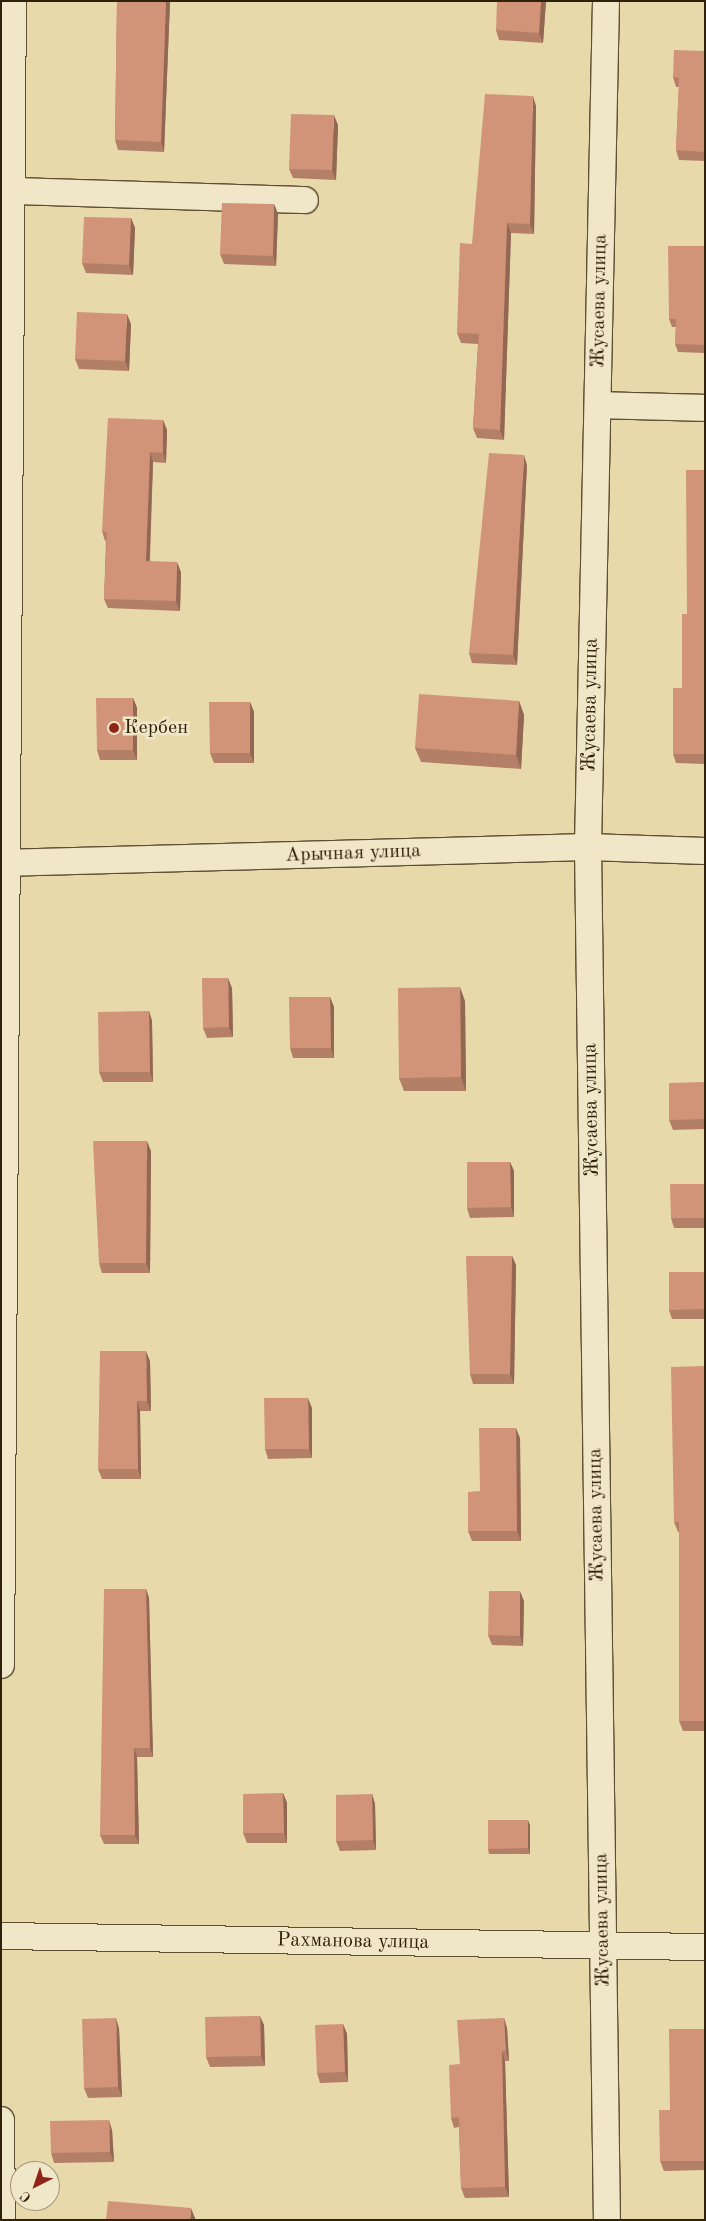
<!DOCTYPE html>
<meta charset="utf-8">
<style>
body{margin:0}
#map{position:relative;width:706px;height:2221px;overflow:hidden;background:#e8d9ab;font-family:"Old Standard TT",serif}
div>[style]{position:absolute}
.roads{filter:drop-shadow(1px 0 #5e4f32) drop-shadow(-1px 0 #5e4f32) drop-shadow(0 1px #5e4f32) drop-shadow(0 -1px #5e4f32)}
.street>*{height:26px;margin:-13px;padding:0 13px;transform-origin:13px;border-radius:13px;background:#f0e6c8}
.wall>*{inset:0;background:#b47f67}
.shaded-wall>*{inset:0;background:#926854}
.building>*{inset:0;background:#d19478}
.dots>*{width:14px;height:14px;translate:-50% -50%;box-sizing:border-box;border:2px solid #f0e6c8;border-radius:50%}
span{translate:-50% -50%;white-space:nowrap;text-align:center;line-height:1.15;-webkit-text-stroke:5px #f0e6c8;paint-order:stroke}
.street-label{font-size:20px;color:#30210a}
.poi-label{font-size:20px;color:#30210a}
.left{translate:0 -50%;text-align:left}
.frame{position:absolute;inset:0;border:2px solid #30210a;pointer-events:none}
.north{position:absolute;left:10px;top:2161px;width:50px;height:50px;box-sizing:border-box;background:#f0e6c8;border:1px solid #a3977c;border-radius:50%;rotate:221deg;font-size:14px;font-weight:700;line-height:20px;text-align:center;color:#30210a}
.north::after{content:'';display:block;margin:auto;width:18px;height:22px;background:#8f2418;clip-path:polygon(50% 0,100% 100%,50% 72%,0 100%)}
</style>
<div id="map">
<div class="roads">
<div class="street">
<i style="left:606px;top:1px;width:846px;rotate:91.22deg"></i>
<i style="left:588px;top:847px;width:1373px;rotate:89.21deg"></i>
<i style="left:12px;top:191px;width:293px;rotate:1.8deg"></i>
<i style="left:598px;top:405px;width:107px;rotate:1.6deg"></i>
<i style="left:1px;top:863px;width:587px;rotate:-1.56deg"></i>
<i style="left:588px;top:847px;width:117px;rotate:2deg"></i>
<i style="left:1px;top:1665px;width:1664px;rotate:-89.59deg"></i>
<i style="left:1px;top:1936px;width:704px;rotate:0.9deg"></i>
<i style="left:1px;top:2120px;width:100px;rotate:89.4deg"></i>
</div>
</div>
<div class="wall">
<i style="clip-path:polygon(117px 1px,170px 1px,164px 152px,118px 150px,115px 140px)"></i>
<i style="clip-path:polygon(546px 1px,543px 43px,499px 40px,496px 30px)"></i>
<i style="clip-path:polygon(705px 51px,705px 161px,679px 160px,676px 150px,679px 87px,676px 87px,673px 77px)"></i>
<i style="clip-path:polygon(536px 106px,534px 234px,511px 233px,504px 440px,477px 438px,473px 428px,478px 344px,461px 343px,457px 333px,472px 244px)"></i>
<i style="clip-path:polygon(338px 125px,336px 180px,293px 178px,289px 169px)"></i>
<i style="clip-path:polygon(274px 204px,278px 214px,276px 266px,224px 264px,220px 254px)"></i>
<i style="clip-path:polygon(131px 218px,135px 228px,133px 275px,86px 273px,82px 263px)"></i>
<i style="clip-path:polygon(705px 246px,705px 353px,678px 352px,675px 344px,676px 327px,672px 327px,669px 319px)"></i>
<i style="clip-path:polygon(131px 324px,129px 371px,79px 369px,75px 359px)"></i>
<i style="clip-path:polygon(163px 420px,167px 430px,166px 463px,153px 462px,150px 561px,181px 572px,180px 611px,108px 608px,104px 599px,106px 541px,105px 541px,102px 531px)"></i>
<i style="clip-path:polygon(527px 465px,517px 665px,472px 663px,469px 653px)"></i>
<i style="clip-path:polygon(705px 470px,705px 764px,676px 763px,673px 754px,682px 688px,687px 614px)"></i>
<i style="clip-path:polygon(133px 698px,137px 708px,137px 760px,100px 760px,97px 750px)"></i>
<i style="clip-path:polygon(519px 701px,524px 715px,521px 769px,421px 762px,415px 748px)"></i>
<i style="clip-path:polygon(250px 702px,254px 712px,254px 763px,214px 763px,210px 753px)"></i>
<i style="clip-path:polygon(232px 988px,233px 1037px,207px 1038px,203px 1028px)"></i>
<i style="clip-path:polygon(330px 997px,334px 1007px,334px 1058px,293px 1058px,290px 1048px)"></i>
<i style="clip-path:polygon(465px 1001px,466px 1091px,404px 1091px,399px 1078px)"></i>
<i style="clip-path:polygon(149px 1011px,152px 1021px,153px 1082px,103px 1082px,99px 1072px)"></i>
<i style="clip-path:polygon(705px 1082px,705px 1129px,673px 1130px,669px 1120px)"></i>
<i style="clip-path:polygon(151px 1151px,150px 1273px,102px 1273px,99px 1263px)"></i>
<i style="clip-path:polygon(510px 1162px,514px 1171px,514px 1217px,470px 1218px,467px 1208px)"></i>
<i style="clip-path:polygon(705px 1184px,705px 1228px,674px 1228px,671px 1218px)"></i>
<i style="clip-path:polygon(512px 1256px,516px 1265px,514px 1384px,473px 1384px,470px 1374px)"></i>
<i style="clip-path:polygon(705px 1272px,705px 1319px,672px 1319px,669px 1310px)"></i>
<i style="clip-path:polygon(150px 1361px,151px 1411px,140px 1411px,141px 1479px,102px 1479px,98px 1469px)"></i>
<i style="clip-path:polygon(705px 1366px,705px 1731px,683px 1731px,679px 1721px,679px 1532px,678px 1532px,674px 1522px)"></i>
<i style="clip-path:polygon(312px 1408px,312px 1458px,268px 1459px,265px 1449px)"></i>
<i style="clip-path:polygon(520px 1438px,521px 1541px,472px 1541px,468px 1531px)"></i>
<i style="clip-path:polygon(146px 1589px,149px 1598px,153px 1757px,137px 1757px,139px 1844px,104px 1844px,100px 1835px)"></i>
<i style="clip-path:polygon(524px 1601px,523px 1646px,492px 1645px,488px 1635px)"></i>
<i style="clip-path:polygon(283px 1793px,287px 1803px,287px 1843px,247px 1843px,243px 1833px)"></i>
<i style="clip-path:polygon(372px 1794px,375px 1804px,376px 1850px,340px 1851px,336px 1841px)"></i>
<i style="clip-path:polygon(530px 1825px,530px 1854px,489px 1854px,488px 1849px)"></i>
<i style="clip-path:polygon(504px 2018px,507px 2028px,509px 2061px,505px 2061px,509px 2197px,465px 2198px,461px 2188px,459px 2127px,454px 2128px,451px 2118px,460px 2064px)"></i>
<i style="clip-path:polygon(343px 2024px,347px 2034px,348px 2082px,320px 2083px,317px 2073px)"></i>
<i style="clip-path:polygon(264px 2025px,265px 2066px,210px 2067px,206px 2057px)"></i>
<i style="clip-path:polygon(119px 2028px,122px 2097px,88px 2098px,84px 2088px)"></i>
<i style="clip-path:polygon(705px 2029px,705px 2170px,664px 2171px,660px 2161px)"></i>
<i style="clip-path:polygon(112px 2130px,114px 2162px,54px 2163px,51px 2153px)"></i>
</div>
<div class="shaded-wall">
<i style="clip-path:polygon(166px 1px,170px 1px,164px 152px,161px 142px)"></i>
<i style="clip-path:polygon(541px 1px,546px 1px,543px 43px,539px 33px)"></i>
<i style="clip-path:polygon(533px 96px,536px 106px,534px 234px,530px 224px)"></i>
<i style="clip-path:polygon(334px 115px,338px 125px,336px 180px,332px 170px)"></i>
<i style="clip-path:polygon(274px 204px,278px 214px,276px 266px,273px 256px)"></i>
<i style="clip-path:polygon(131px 218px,135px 228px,133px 275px,129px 265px)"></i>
<i style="clip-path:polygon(507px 223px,511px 233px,504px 440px,500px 430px)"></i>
<i style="clip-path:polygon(127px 314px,131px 324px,129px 371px,125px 361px)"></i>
<i style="clip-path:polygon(163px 420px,167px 430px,166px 463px,163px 453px)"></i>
<i style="clip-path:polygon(150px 452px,153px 462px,149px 570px,146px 561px)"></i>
<i style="clip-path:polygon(524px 455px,527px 465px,517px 665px,513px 655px)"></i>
<i style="clip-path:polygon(177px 562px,181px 572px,180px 611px,176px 601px)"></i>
<i style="clip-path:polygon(133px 698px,137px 708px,137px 760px,133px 750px)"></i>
<i style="clip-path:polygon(519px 701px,524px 715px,521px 769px,516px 755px)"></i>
<i style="clip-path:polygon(250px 702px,254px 712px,254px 763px,250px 753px)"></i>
<i style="clip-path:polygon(228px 978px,232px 988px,233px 1037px,229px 1027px)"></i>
<i style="clip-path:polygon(460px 987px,465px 1001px,466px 1091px,461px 1077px)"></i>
<i style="clip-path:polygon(330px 997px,334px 1007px,334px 1058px,331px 1048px)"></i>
<i style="clip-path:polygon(149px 1011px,152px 1021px,153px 1082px,150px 1072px)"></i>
<i style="clip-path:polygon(147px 1141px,151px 1151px,150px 1273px,146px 1263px)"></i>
<i style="clip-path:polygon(510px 1162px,514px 1171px,514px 1217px,511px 1207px)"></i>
<i style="clip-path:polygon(512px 1256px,516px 1265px,514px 1384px,510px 1374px)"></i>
<i style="clip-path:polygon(146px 1351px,150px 1361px,151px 1411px,147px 1401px)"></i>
<i style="clip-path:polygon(308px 1398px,312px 1408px,312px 1458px,309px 1449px)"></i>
<i style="clip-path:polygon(137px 1401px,140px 1411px,141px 1479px,138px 1469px)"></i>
<i style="clip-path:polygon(516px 1428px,520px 1438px,521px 1541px,517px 1531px)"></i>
<i style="clip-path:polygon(146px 1589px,149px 1598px,153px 1757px,150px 1748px)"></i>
<i style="clip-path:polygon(520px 1591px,524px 1601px,523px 1646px,520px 1636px)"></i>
<i style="clip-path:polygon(134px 1748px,137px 1757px,139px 1844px,135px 1835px)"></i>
<i style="clip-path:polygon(283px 1793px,287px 1803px,287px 1843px,284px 1833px)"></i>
<i style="clip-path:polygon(372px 1794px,375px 1804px,376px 1850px,373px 1840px)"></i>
<i style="clip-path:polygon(528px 1820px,530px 1825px,530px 1854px,528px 1848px)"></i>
<i style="clip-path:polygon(260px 2016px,264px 2025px,265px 2066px,261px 2056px)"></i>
<i style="clip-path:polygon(116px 2018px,119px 2028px,122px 2097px,118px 2087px)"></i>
<i style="clip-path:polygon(504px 2018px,507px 2028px,509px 2061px,506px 2051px)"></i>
<i style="clip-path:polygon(343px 2024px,347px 2034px,348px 2082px,345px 2072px)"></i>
<i style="clip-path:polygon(502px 2051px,505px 2061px,509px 2197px,505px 2187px)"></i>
<i style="clip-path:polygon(109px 2120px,112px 2130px,114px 2162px,110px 2152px)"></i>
<i style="clip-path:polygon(191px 2208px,195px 2218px,195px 2220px,190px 2220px)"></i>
</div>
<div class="building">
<i style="clip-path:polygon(117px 1px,166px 1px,161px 142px,115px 140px)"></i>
<i style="clip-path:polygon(497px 1px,541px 1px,539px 33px,496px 30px)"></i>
<i style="clip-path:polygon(674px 50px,705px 51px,705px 152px,676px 150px,679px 78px,673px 77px)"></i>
<i style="clip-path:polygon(485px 94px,533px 96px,530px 224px,507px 223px,500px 430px,473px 428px,479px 334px,457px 333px,460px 243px,472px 244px)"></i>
<i style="clip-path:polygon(291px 114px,334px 115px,332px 170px,289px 169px)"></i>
<i style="clip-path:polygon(222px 203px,274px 204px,273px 256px,220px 254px)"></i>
<i style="clip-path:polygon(84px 217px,131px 218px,129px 265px,82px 263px)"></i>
<i style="clip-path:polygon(668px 246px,705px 246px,705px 345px,675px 344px,676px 319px,669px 319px)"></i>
<i style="clip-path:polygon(77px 312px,127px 314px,125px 361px,75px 359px)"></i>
<i style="clip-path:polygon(108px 418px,163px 420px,163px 453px,150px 452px,146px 561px,177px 562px,176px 601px,104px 599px,107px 532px,102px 531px)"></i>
<i style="clip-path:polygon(489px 453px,524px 455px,513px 655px,469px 653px)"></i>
<i style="clip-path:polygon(686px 470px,705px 470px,705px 754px,673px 754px,673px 688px,682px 688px,682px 614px,687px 614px)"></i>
<i style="clip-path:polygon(419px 694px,519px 701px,516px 755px,415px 748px)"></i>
<i style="clip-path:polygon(96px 698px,133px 698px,133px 750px,97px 750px)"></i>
<i style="clip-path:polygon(209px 702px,250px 702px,250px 753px,210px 753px)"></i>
<i style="clip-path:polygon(202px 978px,228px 978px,229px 1027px,203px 1028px)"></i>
<i style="clip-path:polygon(460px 987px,461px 1077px,399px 1078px,398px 988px)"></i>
<i style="clip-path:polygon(289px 997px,330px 997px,331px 1048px,290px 1048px)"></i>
<i style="clip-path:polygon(149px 1011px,150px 1072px,99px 1072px,98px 1012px)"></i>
<i style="clip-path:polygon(705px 1082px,705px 1119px,669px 1120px,669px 1083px)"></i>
<i style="clip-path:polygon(93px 1141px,147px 1141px,146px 1263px,99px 1263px)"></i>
<i style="clip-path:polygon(467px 1162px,510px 1162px,511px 1207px,467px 1208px)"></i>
<i style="clip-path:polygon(670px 1184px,705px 1184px,705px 1218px,671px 1218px)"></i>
<i style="clip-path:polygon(466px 1256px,512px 1256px,510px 1374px,470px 1374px)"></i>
<i style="clip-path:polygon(669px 1272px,705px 1272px,705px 1309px,669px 1310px)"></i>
<i style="clip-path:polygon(100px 1351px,146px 1351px,147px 1401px,137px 1401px,138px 1469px,98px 1469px)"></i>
<i style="clip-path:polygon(705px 1366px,705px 1721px,679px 1721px,679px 1522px,674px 1522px,671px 1367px)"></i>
<i style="clip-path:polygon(264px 1398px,308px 1398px,309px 1449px,265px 1449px)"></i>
<i style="clip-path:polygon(479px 1428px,516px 1428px,517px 1531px,468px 1531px,468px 1492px,480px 1491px)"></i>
<i style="clip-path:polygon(104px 1589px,146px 1589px,150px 1748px,134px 1748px,135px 1835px,100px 1835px)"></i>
<i style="clip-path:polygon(489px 1591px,520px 1591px,520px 1636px,488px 1635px)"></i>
<i style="clip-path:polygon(283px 1793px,284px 1833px,243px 1833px,243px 1794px)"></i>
<i style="clip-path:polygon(372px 1794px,373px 1840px,336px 1841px,336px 1795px)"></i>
<i style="clip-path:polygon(488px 1820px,528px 1820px,528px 1848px,488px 1849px)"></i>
<i style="clip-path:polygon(260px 2016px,261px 2056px,206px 2057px,205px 2017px)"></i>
<i style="clip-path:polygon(116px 2018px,118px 2087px,84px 2088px,82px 2019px)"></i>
<i style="clip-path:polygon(504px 2018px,506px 2051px,502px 2051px,505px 2187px,461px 2188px,459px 2117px,451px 2118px,449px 2065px,460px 2064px,457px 2020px)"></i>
<i style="clip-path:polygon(343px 2024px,345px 2072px,317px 2073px,315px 2025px)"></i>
<i style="clip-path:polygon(669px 2029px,705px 2029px,705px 2161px,660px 2161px,659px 2110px,670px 2110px)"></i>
<i style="clip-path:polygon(109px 2120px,110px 2152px,51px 2153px,50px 2121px)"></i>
<i style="clip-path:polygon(108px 2201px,191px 2208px,190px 2220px,106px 2220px)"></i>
</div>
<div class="dots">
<i style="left:114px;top:728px;background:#8f2418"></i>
</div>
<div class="street-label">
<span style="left:600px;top:301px;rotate:-89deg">Жусаева улица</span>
<span style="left:591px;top:705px;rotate:-89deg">Жусаева улица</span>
<span style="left:353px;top:854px;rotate:-2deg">Арычная улица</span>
<span style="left:592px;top:1110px;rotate:-91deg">Жусаева улица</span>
<span style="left:597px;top:1515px;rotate:-91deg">Жусаева улица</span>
<span style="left:603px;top:1920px;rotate:-91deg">Жусаева улица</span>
<span style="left:353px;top:1942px;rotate:1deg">Рахманова улица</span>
</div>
<div class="poi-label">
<span class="left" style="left:124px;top:728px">Кербен</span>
</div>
<div class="frame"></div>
<div class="north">С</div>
</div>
